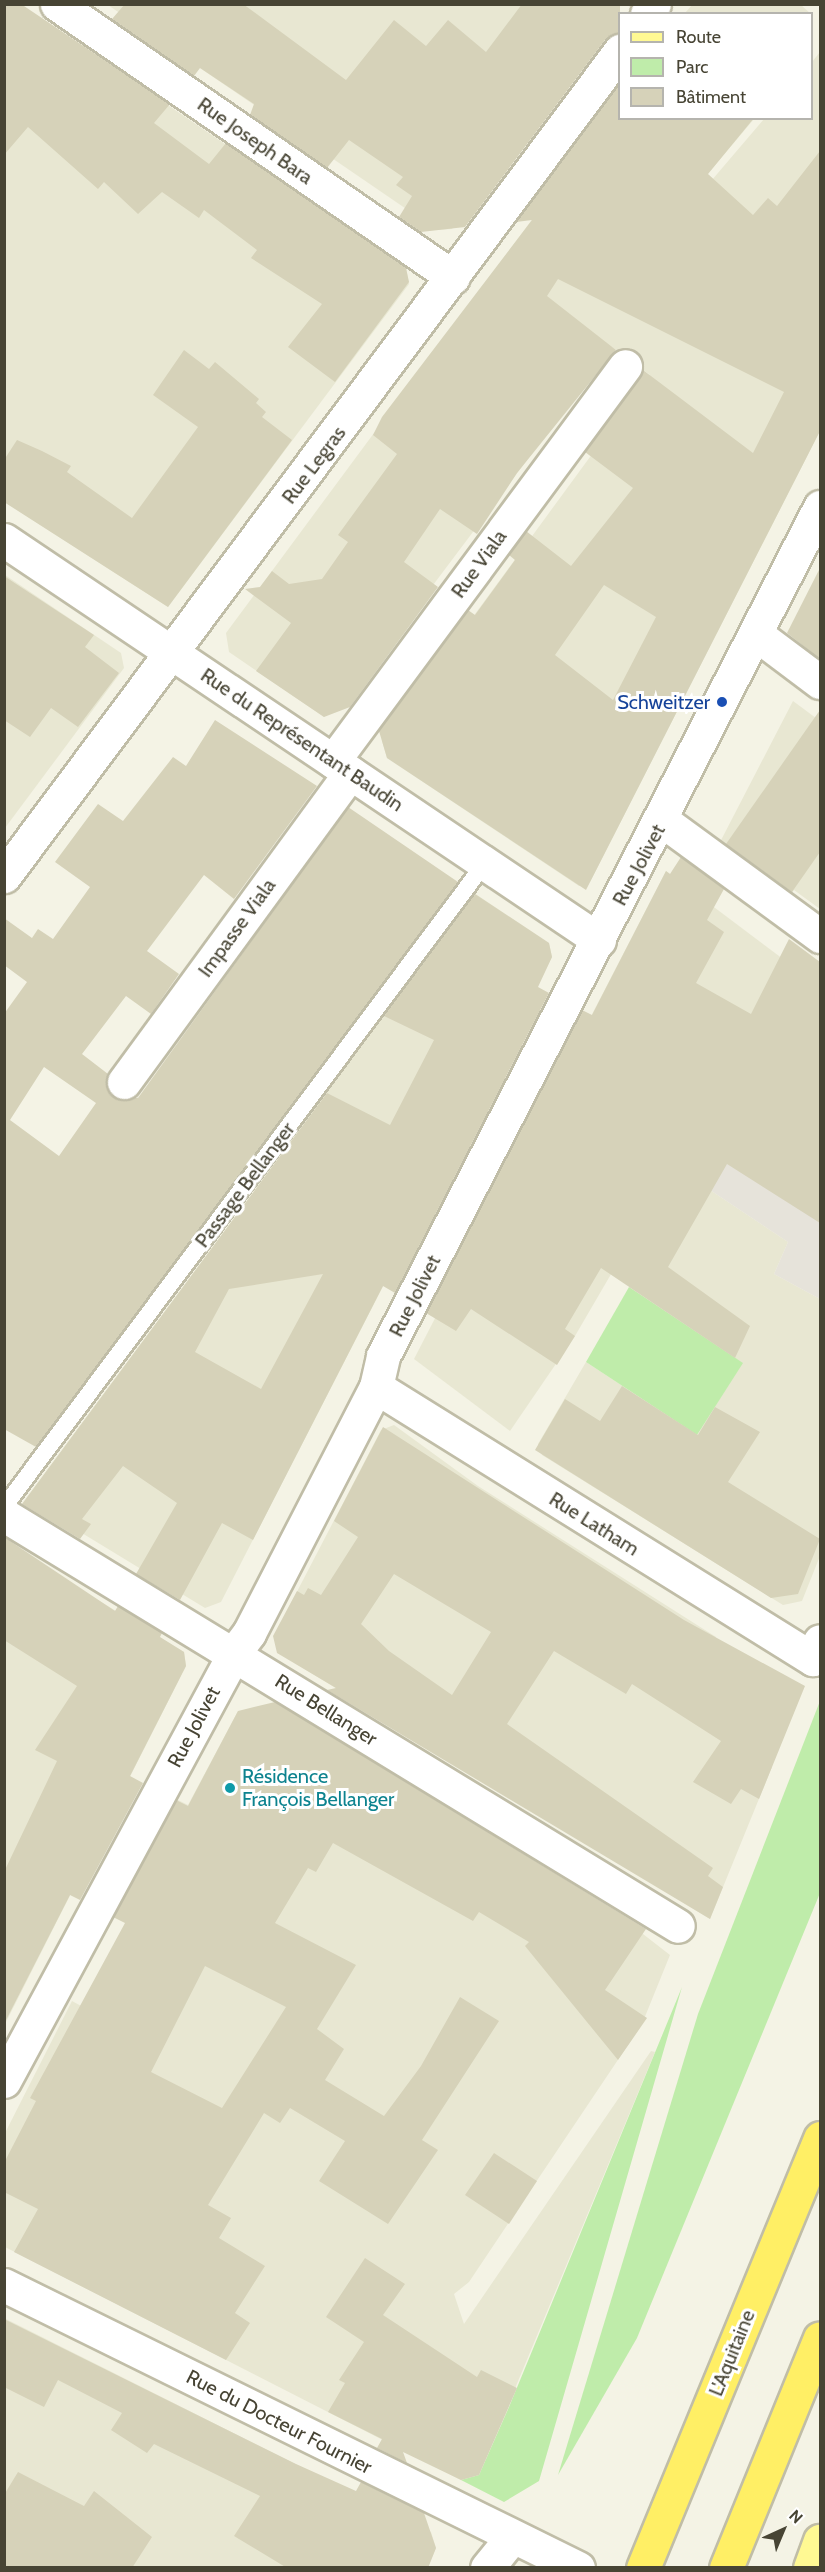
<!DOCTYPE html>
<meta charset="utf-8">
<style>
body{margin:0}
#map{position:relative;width:825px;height:2572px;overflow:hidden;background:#f4f3e5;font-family:Cabin,sans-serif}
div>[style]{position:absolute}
.residential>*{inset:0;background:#e8e7d2}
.industrial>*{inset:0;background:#e6e3da}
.green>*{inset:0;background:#bfecaa}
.building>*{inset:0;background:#d6d2b9}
.roads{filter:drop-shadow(2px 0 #c0bda7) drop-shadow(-2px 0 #c0bda7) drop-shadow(0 2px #c0bda7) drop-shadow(0 -2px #c0bda7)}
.service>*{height:16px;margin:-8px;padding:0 8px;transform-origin:8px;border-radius:8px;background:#fff}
.minor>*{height:33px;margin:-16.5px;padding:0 16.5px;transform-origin:16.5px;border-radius:16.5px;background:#fff}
.tertiary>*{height:33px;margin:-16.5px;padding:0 16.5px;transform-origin:16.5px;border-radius:16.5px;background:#fff}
.primary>*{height:33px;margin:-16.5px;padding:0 16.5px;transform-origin:16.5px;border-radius:16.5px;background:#fff993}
.motorway>*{height:33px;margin:-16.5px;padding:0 16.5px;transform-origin:16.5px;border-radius:16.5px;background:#ffef65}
.dots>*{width:16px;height:16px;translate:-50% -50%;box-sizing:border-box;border:3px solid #fff;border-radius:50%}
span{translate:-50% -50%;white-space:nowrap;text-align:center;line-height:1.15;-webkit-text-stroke:6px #fff;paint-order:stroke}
.street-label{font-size:20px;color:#474434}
.transit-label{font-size:20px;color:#164399}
.right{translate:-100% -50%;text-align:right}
.culture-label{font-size:20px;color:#0d838f}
.left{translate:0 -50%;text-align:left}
.frame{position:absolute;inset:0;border:6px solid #474434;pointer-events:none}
.legend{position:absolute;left:618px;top:12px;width:195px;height:108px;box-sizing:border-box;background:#fff;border:2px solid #b5b4ae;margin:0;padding:8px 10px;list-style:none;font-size:18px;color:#474434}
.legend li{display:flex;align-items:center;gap:12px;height:30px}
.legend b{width:30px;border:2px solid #b5b4ae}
.north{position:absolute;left:753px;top:2500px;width:60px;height:60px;-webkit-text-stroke:4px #fff;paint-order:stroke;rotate:44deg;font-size:16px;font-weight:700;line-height:24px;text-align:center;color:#474434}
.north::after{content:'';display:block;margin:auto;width:21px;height:27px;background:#474434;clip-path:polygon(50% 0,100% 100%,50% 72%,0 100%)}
</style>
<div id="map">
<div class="residential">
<i style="clip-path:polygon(4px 5px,121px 73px,406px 268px,409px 284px,168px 607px,5px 502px)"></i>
<i style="clip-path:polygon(108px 5px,618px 5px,452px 229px,437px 230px)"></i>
<i style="clip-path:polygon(801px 5px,811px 14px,685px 13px,692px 5px)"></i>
<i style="clip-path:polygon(820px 52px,820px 431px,590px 882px,579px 886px,387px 758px,382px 741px,650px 375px,612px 347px,391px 641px,324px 717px,229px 652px,226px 633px,619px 102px,620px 118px,754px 119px,625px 272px,630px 276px,764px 119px,812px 118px,812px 62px)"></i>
<i style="clip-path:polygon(5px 575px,121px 653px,124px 668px,5px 828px)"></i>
<i style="clip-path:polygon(793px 701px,820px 721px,820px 909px,794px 890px,787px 899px,718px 846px)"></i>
<i style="clip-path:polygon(666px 871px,791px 965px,575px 1336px,510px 1431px,414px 1359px)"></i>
<i style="clip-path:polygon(474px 893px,549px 943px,552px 957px,221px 1602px,205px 1608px,26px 1499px)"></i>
<i style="clip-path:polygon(692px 1178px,788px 1242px,774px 1274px,820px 1299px,820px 1556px,802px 1601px,783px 1605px,542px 1455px,538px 1444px,586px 1362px,697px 1435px,742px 1363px,629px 1287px)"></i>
<i style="clip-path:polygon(394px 1425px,478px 1486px,716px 1637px,673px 1708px,772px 1767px,710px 1919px,295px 1663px,289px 1607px,381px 1430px)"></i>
<i style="clip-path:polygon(5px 1544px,184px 1652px,186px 1666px,5px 2024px)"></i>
<i style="clip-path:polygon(238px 1711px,643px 1934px,670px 1955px,642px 2024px,469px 2282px,454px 2294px,464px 2324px,651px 2051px,655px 2052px,479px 2475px,461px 2480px,5px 2247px,4px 2135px,72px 2001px,83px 2007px,126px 1923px,114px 1917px,174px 1798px,188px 1805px)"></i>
<i style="clip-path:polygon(4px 2318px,431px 2532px,436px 2548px,428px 2567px,5px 2567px)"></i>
</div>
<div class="industrial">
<i style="clip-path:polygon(725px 1122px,820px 1182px,820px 1299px,774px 1274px,788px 1242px,692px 1178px)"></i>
</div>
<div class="green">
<i style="clip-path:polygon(629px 1287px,743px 1363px,697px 1435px,586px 1362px)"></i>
<i style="clip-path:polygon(820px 1701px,820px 1893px,637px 2338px,558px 2475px,698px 2014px)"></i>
<i style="clip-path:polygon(682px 1987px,539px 2481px,504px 2502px,461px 2480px,479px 2475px,509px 2407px)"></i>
</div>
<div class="building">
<i style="clip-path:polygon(4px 4px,21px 4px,170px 104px,154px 123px,209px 164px,226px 143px,406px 268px,409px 282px,335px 382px,288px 347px,322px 304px,251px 258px,257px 250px,204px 210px,199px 218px,162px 192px,138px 214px,104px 182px,98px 189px,28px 127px,4px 155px)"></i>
<i style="clip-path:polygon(125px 4px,243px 4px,346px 80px,394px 20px,426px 46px,448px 20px,486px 52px,522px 4px,620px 4px,620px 33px,605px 40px,465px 227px,421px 232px,399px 217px,412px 196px,396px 185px,403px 177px,349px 140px,327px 168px,250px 115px,254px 104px,200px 68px,194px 76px,112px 19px)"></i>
<i style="clip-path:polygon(evenodd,620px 83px,620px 118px,754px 118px,708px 174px,753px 215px,768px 198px,777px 206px,820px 151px,820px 431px,586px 890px,387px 758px,379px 731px,468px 610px,475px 615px,515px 560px,509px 555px,526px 531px,571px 566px,633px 488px,585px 452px,643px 370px,753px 453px,784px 392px,558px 279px,547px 296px,616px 350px,517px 473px,477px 534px,440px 509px,404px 562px,438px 587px,350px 707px,324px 717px,256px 671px,291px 623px,245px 589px,260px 587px,272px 571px,289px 584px,322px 579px,348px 542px,338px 535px,397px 454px,373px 435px,382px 417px,532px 220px,516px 222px,620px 83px,604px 585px,656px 617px,613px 700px,555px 655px,604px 585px)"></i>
<i style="clip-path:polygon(184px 350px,209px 369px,215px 362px,259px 399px,256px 403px,266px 412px,262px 417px,292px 440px,168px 607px,4px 502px,4px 460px,17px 440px,42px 451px,71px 466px,67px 472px,132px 518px,198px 427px,153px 395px)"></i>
<i style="clip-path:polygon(820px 568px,820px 659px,787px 633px)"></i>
<i style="clip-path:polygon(4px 576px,94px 635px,85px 647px,119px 673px,78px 727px,51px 708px,30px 737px,4px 720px)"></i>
<i style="clip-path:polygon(820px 710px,820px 852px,792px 892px,726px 844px)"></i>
<i style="clip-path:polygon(evenodd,215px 720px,317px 786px,234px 899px,204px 875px,147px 951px,179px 974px,151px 1014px,126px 996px,82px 1054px,108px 1074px,107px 1089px,113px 1097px,138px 1098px,348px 807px,458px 882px,36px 1447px,4px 1429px,4px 1014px,27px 982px,4px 965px,4px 918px,32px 938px,38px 929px,53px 939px,90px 887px,55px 862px,98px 804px,123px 821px,173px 757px,186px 766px,215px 720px,44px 1067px,96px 1103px,59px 1156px,10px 1120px,44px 1067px)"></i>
<i style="clip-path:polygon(681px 857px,724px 889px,707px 920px,724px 932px,696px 983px,751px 1014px,789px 939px,820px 962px,820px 1223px,727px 1164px,668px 1267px,750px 1326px,735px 1358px,601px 1268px,565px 1329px,575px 1336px,557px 1365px,471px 1309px,456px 1331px,426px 1313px,582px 1010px,592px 1015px,666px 871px,670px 874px)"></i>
<i style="clip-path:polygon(evenodd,475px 894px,549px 943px,552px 957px,538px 987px,549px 993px,395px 1293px,383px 1286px,253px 1540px,222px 1523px,180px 1600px,136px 1574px,177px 1503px,123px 1466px,82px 1519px,91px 1524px,80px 1539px,22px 1504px,327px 1093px,390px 1125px,434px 1040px,384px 1016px,475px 894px,323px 1274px,261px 1389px,195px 1352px,229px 1289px,323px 1274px)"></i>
<i style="clip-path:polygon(622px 1386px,698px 1435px,715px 1407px,760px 1432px,728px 1482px,820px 1539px,798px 1594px,771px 1598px,535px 1450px,565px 1399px,600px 1421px)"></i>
<i style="clip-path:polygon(evenodd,383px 1427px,684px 1620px,805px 1686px,759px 1799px,741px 1789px,731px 1804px,693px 1782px,721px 1741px,632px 1684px,626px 1694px,554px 1651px,507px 1724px,713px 1868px,708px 1876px,723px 1887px,710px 1919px,327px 1690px,336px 1688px,277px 1653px,273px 1636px,297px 1591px,304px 1595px,308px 1588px,321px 1595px,358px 1537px,334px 1521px,383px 1427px,394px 1574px,491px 1632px,452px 1695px,389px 1651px,361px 1624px,394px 1574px)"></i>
<i style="clip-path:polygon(4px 1537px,115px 1611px,118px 1606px,162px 1633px,160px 1637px,184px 1652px,186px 1666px,130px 1776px,143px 1783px,80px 1900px,70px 1895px,4px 2024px,4px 1872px,57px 1761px,35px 1750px,77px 1686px,4px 1640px)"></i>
<i style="clip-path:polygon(evenodd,275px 1702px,646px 1929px,605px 1990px,647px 2018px,618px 2060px,525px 1946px,529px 1942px,479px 1912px,473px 1921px,333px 1843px,316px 1872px,308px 1868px,275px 1923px,356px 1965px,317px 2029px,344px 2049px,325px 2080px,384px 2116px,421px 2066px,460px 1997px,499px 2021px,422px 2140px,438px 2150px,388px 2224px,319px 2181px,345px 2141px,290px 2108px,280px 2123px,264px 2113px,208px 2205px,231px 2218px,219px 2238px,265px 2266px,235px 2313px,250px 2323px,226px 2360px,14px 2252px,38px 2209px,4px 2192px,4px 2163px,36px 2101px,30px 2098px,125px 1923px,113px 1917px,176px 1800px,188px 1806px,238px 1711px,275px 1702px,205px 1966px,286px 2007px,222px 2108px,151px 2072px,205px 1966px)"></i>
<i style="clip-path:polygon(494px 2153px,537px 2181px,509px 2224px,465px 2195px)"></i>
<i style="clip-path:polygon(365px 2258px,405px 2284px,383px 2315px,477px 2377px,481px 2370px,517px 2388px,479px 2475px,461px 2480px,403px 2452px,407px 2463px,377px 2448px,382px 2439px,328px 2412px,345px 2383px,339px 2380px,364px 2342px,326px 2317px)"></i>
<i style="clip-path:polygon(4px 2319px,296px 2464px,356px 2491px,361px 2482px,424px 2513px,436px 2548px,428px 2568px,287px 2568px,234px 2536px,260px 2496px,154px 2444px,147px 2453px,111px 2430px,122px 2413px,58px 2380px,44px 2407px,4px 2387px)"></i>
<i style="clip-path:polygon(18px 2472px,84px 2506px,94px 2491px,152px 2537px,132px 2568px,4px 2568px,4px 2495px)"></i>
</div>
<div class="roads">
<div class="service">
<i style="left:4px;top:1507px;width:804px;rotate:-53.24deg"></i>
</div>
<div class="minor">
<i style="left:57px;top:4px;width:481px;rotate:34.6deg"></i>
<i style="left:647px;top:14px;width:12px;rotate:-55deg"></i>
<i style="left:4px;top:540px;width:717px;rotate:33.91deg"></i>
<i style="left:756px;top:634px;width:80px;rotate:36.9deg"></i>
<i style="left:333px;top:761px;width:491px;rotate:-53.5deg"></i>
<i style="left:663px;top:821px;width:195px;rotate:36.2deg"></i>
<i style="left:4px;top:876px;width:1030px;rotate:-53.25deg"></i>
<i style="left:124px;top:1082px;width:383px;rotate:-53.8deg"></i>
<i style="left:376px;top:1387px;width:515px;rotate:31.9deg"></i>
<i style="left:813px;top:1659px;width:19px;rotate:-69deg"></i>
<i style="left:4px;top:1515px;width:789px;rotate:31.37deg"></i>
<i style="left:487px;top:2568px;width:38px;rotate:-51deg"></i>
</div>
<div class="tertiary">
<i style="left:4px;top:2081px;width:486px;rotate:-61.7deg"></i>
<i style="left:234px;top:1653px;width:25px;rotate:-53deg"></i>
<i style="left:249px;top:1633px;width:277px;rotate:-62.7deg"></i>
<i style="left:376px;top:1387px;width:32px;rotate:-77deg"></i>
<i style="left:383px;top:1356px;width:955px;rotate:-62.76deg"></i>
<i style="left:4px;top:2285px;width:640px;rotate:26.24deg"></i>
</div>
<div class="primary">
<i style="left:810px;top:2568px;width:29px;rotate:-70deg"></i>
</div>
<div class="motorway">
<i style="left:643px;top:2568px;width:465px;rotate:-67.6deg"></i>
<i style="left:726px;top:2568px;width:248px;rotate:-67.8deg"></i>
</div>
</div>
<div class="dots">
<i style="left:722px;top:702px;background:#1a4fb4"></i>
<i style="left:230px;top:1788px;background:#0f9aa8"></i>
</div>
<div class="street-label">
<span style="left:255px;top:141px;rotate:35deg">Rue Joseph Bara</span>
<span style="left:314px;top:465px;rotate:-53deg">Rue Legras</span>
<span style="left:479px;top:564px;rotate:-54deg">Rue Viala</span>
<span style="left:302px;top:740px;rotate:34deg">Rue du Représentant Baudin</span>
<span style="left:639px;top:865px;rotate:-62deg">Rue Jolivet</span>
<span style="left:237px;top:928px;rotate:-54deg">Impasse Viala</span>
<span style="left:245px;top:1185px;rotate:-53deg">Passage Bellanger</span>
<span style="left:415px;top:1296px;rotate:-63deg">Rue Jolivet</span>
<span style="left:594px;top:1524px;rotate:32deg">Rue Latham</span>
<span style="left:326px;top:1710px;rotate:32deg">Rue Bellanger</span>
<span style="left:194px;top:1727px;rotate:-62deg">Rue Jolivet</span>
<span style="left:732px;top:2353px;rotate:-68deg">L'Aquitaine</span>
<span style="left:279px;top:2422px;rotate:27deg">Rue du Docteur Fournier</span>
</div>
<div class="transit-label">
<span class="right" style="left:710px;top:702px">Schweitzer</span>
</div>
<div class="culture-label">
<span class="left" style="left:242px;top:1788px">Résidence<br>François Bellanger</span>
</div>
<div class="frame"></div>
<ul class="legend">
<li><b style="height:8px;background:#fff993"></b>Route</li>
<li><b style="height:16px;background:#bfecaa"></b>Parc</li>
<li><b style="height:16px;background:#d6d2b9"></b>Bâtiment</li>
</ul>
<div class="north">N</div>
</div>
